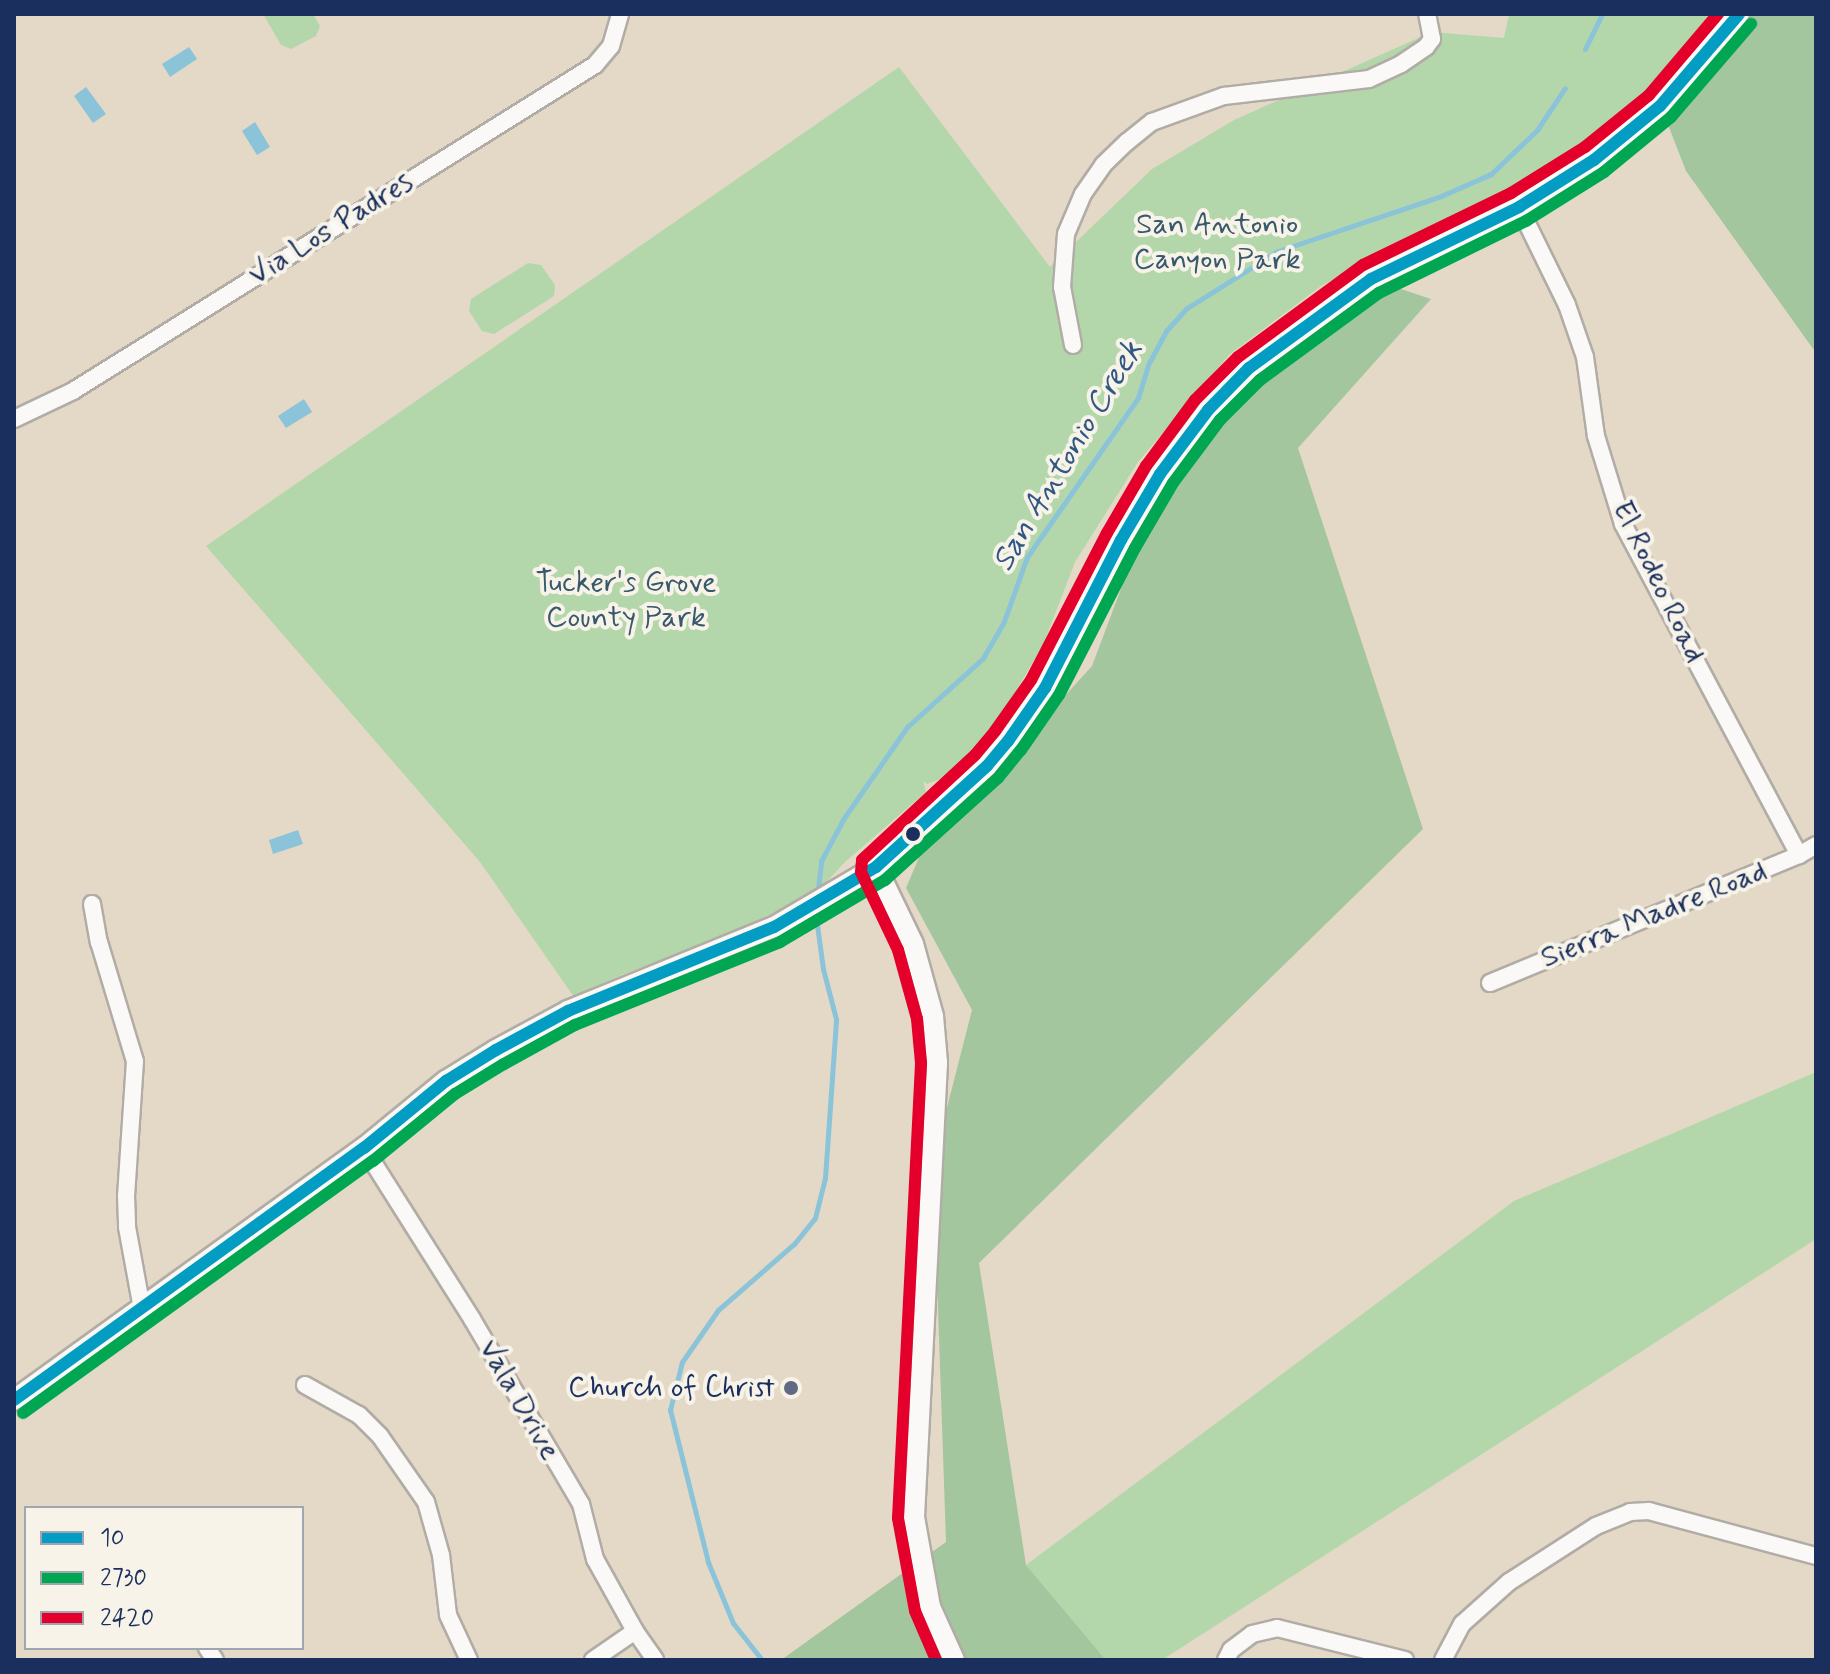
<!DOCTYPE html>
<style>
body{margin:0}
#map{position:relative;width:1830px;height:1674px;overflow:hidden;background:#e4d9c7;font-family:Mynerve,sans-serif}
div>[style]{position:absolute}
.green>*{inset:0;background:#b3d7aa}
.forest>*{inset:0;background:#a4c69e}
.water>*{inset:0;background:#8bc3d9}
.stream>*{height:5px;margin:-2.5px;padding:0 2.5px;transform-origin:2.5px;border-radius:2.5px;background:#8bc3d9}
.roads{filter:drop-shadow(2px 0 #b1aca5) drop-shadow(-2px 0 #b1aca5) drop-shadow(0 2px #b1aca5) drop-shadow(0 -2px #b1aca5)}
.minor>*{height:16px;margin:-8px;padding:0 8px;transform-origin:8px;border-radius:8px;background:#fbf9f7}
.major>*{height:20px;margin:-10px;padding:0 10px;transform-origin:10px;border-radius:10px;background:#fbf9f7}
.bus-1>*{height:12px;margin:-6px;padding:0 6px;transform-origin:6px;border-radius:6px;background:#039dc3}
.bus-2>*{height:12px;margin:-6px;padding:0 6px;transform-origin:6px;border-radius:6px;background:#00a651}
.bus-3>*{height:12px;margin:-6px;padding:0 6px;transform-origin:6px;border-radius:6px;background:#e4002b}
.dots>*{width:22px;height:22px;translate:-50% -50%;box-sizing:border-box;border:4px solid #f7f3e8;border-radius:50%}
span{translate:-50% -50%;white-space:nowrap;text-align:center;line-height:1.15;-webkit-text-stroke:8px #f7f3e8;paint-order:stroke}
.park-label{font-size:30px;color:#37596b}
.street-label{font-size:30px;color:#1b2f5e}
.poi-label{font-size:30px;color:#1b2f5e}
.right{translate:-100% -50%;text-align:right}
.water-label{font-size:32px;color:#315885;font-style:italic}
.frame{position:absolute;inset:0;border:16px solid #1b2f5e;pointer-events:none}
.legend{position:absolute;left:24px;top:1506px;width:280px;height:144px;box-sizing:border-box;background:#f7f3e8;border:2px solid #9fa5b1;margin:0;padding:10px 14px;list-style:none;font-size:24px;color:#1b2f5e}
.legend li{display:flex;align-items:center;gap:16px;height:40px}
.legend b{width:40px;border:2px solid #9fa5b1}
</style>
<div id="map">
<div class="green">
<i style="clip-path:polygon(263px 14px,313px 14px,320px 26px,316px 36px,291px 49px,281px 45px)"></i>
<i style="clip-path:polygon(1509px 14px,1749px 14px,1693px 83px,1601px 163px,1555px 168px,1394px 247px,1321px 286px,1229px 355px,1138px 462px,1075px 562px,1043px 645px,1000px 718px,952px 775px,927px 784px,923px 781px,926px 792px,845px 862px,817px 892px,721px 938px,621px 975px,574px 997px,480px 862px,206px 546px,899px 67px,1050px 267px,1152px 169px,1234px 120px,1432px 32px,1504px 38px)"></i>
<i style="clip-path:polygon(528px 263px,541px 265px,555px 285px,554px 296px,494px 334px,482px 331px,469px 311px,471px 299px)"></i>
<i style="clip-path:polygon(1816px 1072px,1816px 1239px,1162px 1660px,1106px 1660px,1026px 1565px,1514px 1201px)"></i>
</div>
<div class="forest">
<i style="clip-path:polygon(1749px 14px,1816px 14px,1816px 353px,1686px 171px,1663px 112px,1693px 83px)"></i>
<i style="clip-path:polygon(1371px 279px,1431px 299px,1298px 448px,1423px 829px,979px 1263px,1026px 1565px,1106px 1660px,781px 1660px,946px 1542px,933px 1162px,972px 1010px,906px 888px,920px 855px,1092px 666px,1169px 461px)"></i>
</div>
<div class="water">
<i style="clip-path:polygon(189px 47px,197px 59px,170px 77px,162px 64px)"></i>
<i style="clip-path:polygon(86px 87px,106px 114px,93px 123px,74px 96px)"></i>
<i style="clip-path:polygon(255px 122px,270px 147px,257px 155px,242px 131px)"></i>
<i style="clip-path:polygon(304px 399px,312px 412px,286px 428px,278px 416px)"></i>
<i style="clip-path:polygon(298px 830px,303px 844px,273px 854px,269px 840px)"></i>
</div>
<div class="stream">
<i style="left:1585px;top:49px;width:39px;rotate:-64deg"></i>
<i style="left:817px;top:896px;width:35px;rotate:-83deg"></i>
<i style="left:821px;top:861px;width:49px;rotate:-61.9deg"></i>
<i style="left:844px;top:818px;width:111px;rotate:-55.3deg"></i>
<i style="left:907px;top:727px;width:103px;rotate:-42.2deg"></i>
<i style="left:983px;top:658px;width:39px;rotate:-60deg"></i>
<i style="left:1003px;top:624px;width:71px;rotate:-70.3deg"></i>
<i style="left:1027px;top:557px;width:194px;rotate:-55.1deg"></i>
<i style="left:1138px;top:398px;width:37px;rotate:-73deg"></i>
<i style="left:1149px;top:363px;width:36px;rotate:-62deg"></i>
<i style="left:1166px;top:331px;width:31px;rotate:-48deg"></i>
<i style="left:1187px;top:308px;width:107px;rotate:-32.1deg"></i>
<i style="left:1278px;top:251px;width:172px;rotate:-18.6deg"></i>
<i style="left:1441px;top:196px;width:55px;rotate:-23.7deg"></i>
<i style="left:1491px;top:174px;width:64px;rotate:-43.7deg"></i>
<i style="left:1537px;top:130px;width:50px;rotate:-56.3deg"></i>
<i style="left:762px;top:1660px;width:47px;rotate:-128.1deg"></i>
<i style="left:733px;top:1623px;width:66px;rotate:-112.3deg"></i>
<i style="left:708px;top:1562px;width:157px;rotate:-104deg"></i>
<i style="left:670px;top:1410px;width:49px;rotate:-76deg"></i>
<i style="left:682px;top:1362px;width:63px;rotate:-55.3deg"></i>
<i style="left:718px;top:1310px;width:101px;rotate:-41deg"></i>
<i style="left:794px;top:1244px;width:33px;rotate:-51deg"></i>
<i style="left:815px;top:1218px;width:41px;rotate:-76deg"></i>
<i style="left:825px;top:1178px;width:159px;rotate:-86deg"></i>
<i style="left:836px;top:1019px;width:52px;rotate:-104.6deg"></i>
<i style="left:823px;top:969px;width:60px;rotate:-97.7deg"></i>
</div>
<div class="roads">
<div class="minor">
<i style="left:1519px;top:207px;width:109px;rotate:63.9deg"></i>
<i style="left:1567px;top:305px;width:55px;rotate:70.9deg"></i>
<i style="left:1585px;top:357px;width:80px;rotate:82.1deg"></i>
<i style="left:1596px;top:436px;width:92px;rotate:72.9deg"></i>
<i style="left:1623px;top:524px;width:375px;rotate:62deg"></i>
<i style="left:1073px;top:345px;width:59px;rotate:-100.7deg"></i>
<i style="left:1062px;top:287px;width:53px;rotate:-85.7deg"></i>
<i style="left:1066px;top:234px;width:43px;rotate:-67deg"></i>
<i style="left:1083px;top:194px;width:35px;rotate:-55deg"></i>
<i style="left:1103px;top:165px;width:33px;rotate:-44deg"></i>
<i style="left:1127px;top:142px;width:32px;rotate:-39deg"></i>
<i style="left:1152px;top:122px;width:77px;rotate:-19.9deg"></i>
<i style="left:1224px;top:96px;width:146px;rotate:-6.7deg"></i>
<i style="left:1369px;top:79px;width:35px;rotate:-25deg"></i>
<i style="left:1401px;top:64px;width:30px;rotate:-34deg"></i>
<i style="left:1426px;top:47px;width:10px;rotate:-53deg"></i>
<i style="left:1432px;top:39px;width:25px;rotate:-101deg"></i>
<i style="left:14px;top:419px;width:65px;rotate:-25.4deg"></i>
<i style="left:73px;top:391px;width:615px;rotate:-31.99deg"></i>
<i style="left:595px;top:65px;width:25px;rotate:-50deg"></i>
<i style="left:611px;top:46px;width:33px;rotate:-74deg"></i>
<i style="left:92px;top:904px;width:39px;rotate:80deg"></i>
<i style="left:99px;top:942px;width:124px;rotate:73.2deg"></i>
<i style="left:135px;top:1061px;width:134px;rotate:93.8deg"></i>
<i style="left:126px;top:1195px;width:32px;rotate:88deg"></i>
<i style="left:127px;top:1227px;width:83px;rotate:79.6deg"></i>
<i style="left:1490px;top:983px;width:334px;rotate:-22.5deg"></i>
<i style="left:1799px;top:855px;width:20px;rotate:-30deg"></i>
<i style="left:364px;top:1148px;width:202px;rotate:57.7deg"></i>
<i style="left:472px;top:1319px;width:215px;rotate:59.5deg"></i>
<i style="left:581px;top:1504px;width:57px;rotate:75.7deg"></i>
<i style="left:595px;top:1559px;width:82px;rotate:60.9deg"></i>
<i style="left:635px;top:1631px;width:35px;rotate:55deg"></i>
<i style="left:305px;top:1385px;width:62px;rotate:29.1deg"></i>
<i style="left:359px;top:1415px;width:30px;rotate:45deg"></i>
<i style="left:380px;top:1436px;width:80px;rotate:55.1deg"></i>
<i style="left:426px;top:1502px;width:55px;rotate:74.2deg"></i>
<i style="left:441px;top:1555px;width:60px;rotate:83.3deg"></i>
<i style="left:448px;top:1615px;width:50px;rotate:65deg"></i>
<i style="left:207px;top:1648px;width:14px;rotate:56deg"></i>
<i style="left:593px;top:1660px;width:51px;rotate:-34.6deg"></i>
<i style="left:1226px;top:1660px;width:11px;rotate:-63deg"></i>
<i style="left:1231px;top:1650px;width:26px;rotate:-37deg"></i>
<i style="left:1252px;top:1634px;width:26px;rotate:-13deg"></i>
<i style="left:1277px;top:1628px;width:132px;rotate:14deg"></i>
<i style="left:1443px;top:1660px;width:41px;rotate:-62.2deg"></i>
<i style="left:1462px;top:1624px;width:63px;rotate:-41.8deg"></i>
<i style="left:1509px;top:1582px;width:103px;rotate:-32.8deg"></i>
<i style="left:1596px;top:1526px;width:37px;rotate:-22deg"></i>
<i style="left:1630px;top:1512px;width:19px;rotate:-3deg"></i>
<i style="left:1649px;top:1511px;width:173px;rotate:15.1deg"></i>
</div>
<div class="major">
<i style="left:876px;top:867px;width:85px;rotate:64.3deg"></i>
<i style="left:913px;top:944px;width:75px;rotate:74.5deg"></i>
<i style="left:933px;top:1016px;width:47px;rotate:85.1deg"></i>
<i style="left:937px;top:1063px;width:455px;rotate:92.9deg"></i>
<i style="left:914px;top:1517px;width:91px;rotate:79.9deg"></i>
<i style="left:930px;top:1607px;width:58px;rotate:65.6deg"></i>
<i style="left:14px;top:1400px;width:431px;rotate:-35.8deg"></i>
<i style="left:364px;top:1148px;width:106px;rotate:-39.3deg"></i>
<i style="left:446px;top:1081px;width:59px;rotate:-31.8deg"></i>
<i style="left:496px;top:1050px;width:82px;rotate:-28.4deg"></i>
<i style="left:568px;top:1011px;width:222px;rotate:-22.2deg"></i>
<i style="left:774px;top:927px;width:118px;rotate:-30.5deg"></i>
<i style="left:876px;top:867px;width:150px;rotate:-42.3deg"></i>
<i style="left:987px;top:766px;width:33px;rotate:-50deg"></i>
<i style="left:1008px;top:741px;width:65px;rotate:-55.1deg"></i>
<i style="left:1045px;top:688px;width:166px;rotate:-62.8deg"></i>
<i style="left:1121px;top:540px;width:77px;rotate:-59.4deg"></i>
<i style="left:1160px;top:474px;width:80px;rotate:-53.1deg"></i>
<i style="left:1208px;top:410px;width:59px;rotate:-45.7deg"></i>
<i style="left:1249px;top:368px;width:151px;rotate:-36.1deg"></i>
<i style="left:1371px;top:279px;width:165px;rotate:-25.9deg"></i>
<i style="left:1519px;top:207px;width:89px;rotate:-32.1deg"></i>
<i style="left:1594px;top:160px;width:85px;rotate:-39.3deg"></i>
<i style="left:1660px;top:106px;width:121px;rotate:-49.3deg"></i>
</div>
</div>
<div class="bus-1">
<i style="left:14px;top:1400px;width:431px;rotate:-35.8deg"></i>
<i style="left:364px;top:1148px;width:106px;rotate:-39.3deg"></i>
<i style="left:446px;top:1081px;width:59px;rotate:-31.8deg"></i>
<i style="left:496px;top:1050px;width:82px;rotate:-28.4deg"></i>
<i style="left:568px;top:1011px;width:222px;rotate:-22.2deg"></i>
<i style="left:774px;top:927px;width:118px;rotate:-30.5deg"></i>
<i style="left:876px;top:867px;width:150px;rotate:-42.3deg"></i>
<i style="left:987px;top:766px;width:33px;rotate:-50deg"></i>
<i style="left:1008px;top:741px;width:65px;rotate:-55.1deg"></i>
<i style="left:1045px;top:688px;width:166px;rotate:-62.8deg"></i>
<i style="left:1121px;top:540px;width:77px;rotate:-59.4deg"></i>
<i style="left:1160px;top:474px;width:80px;rotate:-53.1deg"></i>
<i style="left:1208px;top:410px;width:59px;rotate:-45.7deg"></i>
<i style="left:1249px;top:368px;width:151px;rotate:-36.1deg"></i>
<i style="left:1371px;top:279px;width:165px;rotate:-25.9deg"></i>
<i style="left:1519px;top:207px;width:89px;rotate:-32.1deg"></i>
<i style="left:1594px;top:160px;width:85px;rotate:-39.3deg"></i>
<i style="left:1660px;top:106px;width:121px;rotate:-49.3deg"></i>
</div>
<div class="bus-2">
<i style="left:23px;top:1413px;width:431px;rotate:-35.8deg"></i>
<i style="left:373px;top:1161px;width:106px;rotate:-39.3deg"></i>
<i style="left:455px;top:1094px;width:57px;rotate:-31.5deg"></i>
<i style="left:504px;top:1064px;width:81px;rotate:-28.8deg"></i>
<i style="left:575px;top:1025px;width:221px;rotate:-22deg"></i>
<i style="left:780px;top:942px;width:122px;rotate:-30.6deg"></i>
<i style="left:885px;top:880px;width:152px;rotate:-42.1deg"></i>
<i style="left:998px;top:778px;width:36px;rotate:-51deg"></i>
<i style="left:1021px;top:750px;width:67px;rotate:-55.4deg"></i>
<i style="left:1059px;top:695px;width:165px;rotate:-62.7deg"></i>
<i style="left:1135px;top:548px;width:75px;rotate:-59.7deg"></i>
<i style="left:1173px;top:483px;width:79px;rotate:-53.3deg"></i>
<i style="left:1220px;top:420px;width:57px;rotate:-45deg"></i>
<i style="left:1260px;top:380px;width:147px;rotate:-36.2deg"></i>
<i style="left:1379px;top:293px;width:164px;rotate:-26.1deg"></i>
<i style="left:1526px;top:221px;width:92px;rotate:-32.1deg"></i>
<i style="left:1604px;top:172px;width:87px;rotate:-39.4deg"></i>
<i style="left:1671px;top:117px;width:123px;rotate:-49.3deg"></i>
</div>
<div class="bus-3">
<i style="left:936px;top:1660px;width:53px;rotate:-113.2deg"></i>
<i style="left:915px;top:1611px;width:95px;rotate:-100.4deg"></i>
<i style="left:898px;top:1518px;width:456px;rotate:-87.1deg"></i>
<i style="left:921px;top:1063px;width:44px;rotate:-95.2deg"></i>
<i style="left:917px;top:1019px;width:72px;rotate:-105.4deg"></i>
<i style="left:898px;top:950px;width:86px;rotate:-115.4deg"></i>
<i style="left:861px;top:872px;width:12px;rotate:-85deg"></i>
<i style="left:862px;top:860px;width:154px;rotate:-42.9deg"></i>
<i style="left:975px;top:755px;width:31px;rotate:-50deg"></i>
<i style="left:995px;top:731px;width:62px;rotate:-54.8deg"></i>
<i style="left:1031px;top:680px;width:165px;rotate:-62.7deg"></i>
<i style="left:1107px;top:533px;width:78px;rotate:-59.8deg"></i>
<i style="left:1146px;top:466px;width:82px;rotate:-53.4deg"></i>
<i style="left:1195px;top:400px;width:61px;rotate:-45deg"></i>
<i style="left:1238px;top:357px;width:155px;rotate:-36.4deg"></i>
<i style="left:1363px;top:265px;width:165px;rotate:-25.9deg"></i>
<i style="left:1511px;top:193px;width:87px;rotate:-31.9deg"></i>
<i style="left:1585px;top:147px;width:82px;rotate:-39.1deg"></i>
<i style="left:1649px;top:95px;width:106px;rotate:-49.6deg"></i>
</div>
<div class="dots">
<i style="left:913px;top:834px;background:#1b2f5e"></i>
<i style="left:791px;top:1388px;background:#616a83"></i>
</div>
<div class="park-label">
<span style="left:1217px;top:242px">San Antonio<br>Canyon Park</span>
<span style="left:626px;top:600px">Tucker's Grove<br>County Park</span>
</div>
<div class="street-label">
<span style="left:331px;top:229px;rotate:-32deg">Via Los Padres</span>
<span style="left:1658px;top:582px;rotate:64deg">El Rodeo Road</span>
<span style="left:1654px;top:915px;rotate:-22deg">Sierra Madre Road</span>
<span style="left:519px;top:1400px;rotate:60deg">Vala Drive</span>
</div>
<div class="poi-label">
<span class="right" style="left:775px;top:1388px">Church of Christ</span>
</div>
<div class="water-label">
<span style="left:1068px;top:456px;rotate:-59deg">San Antonio Creek</span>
</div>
<div class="frame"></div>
<ul class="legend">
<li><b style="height:10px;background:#039dc3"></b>10</li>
<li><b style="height:10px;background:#00a651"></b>2730</li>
<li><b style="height:10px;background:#e4002b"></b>2420</li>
</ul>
</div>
